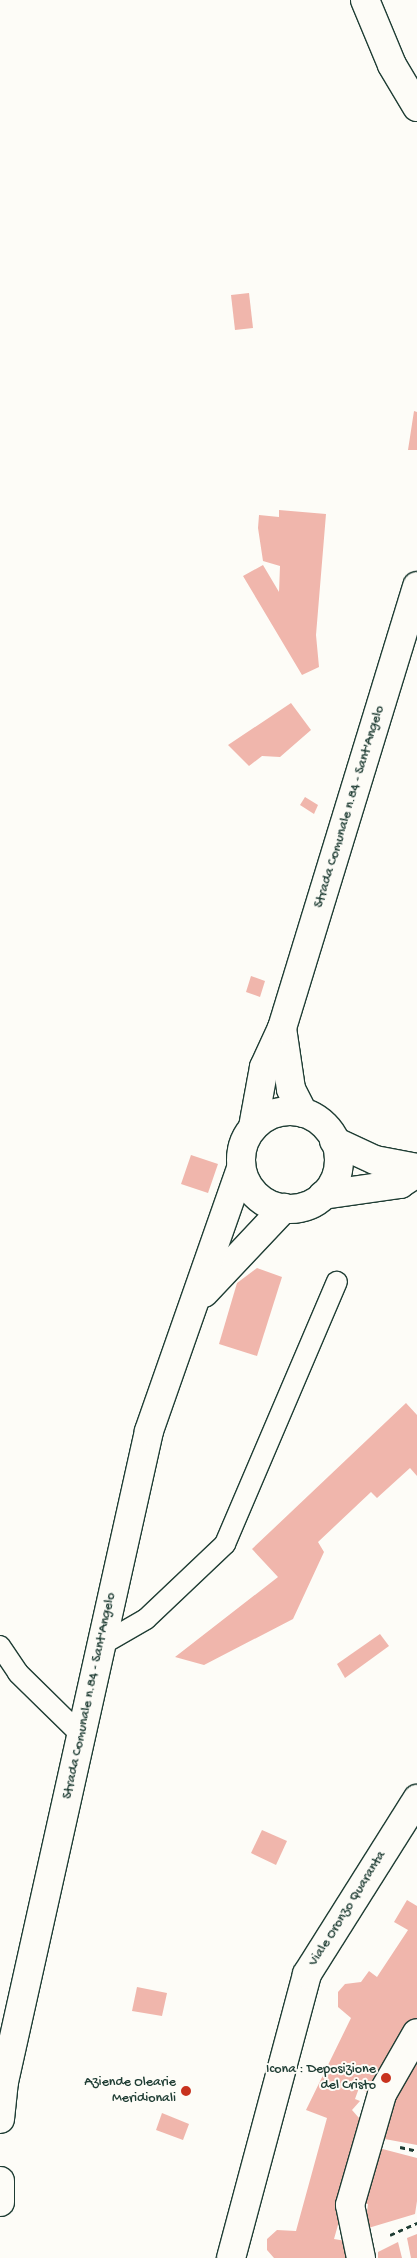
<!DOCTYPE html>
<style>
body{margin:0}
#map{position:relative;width:417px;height:2258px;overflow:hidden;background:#fdfcf7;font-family:"Gochi Hand",sans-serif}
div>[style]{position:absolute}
.building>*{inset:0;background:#f0b6ac}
.path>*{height:3px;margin-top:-1.5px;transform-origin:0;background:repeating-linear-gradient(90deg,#1f3d34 0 5px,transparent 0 9px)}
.roads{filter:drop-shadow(1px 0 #1f3d34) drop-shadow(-1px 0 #1f3d34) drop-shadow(0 1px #1f3d34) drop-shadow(0 -1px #1f3d34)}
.service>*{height:20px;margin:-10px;padding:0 10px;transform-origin:10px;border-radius:10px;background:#fdfcf7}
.pedestrian>*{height:28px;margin:-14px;padding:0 14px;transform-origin:14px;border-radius:14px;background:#fdfcf7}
.minor>*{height:28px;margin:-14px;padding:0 14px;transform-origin:14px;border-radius:14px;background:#fdfcf7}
.tertiary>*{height:28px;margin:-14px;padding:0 14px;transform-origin:14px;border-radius:14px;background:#fdfcf7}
.tertiary>.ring{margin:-14px;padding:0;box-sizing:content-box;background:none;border:28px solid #fdfcf7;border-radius:50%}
.dots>*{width:14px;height:14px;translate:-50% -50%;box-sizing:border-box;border:2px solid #fdfcf7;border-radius:50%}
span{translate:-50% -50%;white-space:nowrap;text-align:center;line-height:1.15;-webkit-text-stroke:4px #fdfcf7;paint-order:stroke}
.street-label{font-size:14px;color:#1f3d34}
.poi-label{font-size:14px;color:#1f3d34}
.right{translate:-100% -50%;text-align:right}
</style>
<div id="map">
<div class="building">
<i style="clip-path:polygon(249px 293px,253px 328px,235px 330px,231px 295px)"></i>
<i style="clip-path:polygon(414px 411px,417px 412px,417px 450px,408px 450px)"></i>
<i style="clip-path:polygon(279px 510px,326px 514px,316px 635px,319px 667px,302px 675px,243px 576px,263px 565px,279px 592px,280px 566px,263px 561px,258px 528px,259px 515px,279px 517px)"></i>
<i style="clip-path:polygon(291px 703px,311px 730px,280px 757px,262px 756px,249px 766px,228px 745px)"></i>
<i style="clip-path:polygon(305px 797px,318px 805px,314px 814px,300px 805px)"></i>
<i style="clip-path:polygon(251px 976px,265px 981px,260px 997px,246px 992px)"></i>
<i style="clip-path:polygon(191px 1155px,218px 1164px,208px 1193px,181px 1184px)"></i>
<i style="clip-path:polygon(257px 1268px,282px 1277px,257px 1356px,219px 1344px,237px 1283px)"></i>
<i style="clip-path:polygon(406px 1403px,417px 1415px,417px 1476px,410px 1468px,377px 1498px,371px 1492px,318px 1542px,324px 1552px,293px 1619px,204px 1665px,175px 1657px,278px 1577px,252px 1549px)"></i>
<i style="clip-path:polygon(380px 1634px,389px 1646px,345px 1678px,337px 1664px)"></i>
<i style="clip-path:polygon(262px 1830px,287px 1841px,276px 1865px,251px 1853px)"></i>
<i style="clip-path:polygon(407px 1900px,417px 1906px,417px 2020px,375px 2096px,359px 2088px,355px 2099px,360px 2101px,352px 2110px,366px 2126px,334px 2239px,352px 2242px,352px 2258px,274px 2258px,267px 2250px,267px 2239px,277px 2230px,296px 2231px,327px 2118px,306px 2110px,351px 2018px,338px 2007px,338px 1992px,345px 1984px,361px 1982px,369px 1971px,377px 1977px,408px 1930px,394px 1922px)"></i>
<i style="clip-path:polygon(137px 1987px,167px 1993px,162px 2016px,132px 2011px)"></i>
<i style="clip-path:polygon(417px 2055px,417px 2145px,374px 2137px)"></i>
<i style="clip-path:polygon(162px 2113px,189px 2124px,183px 2140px,156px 2130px)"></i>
<i style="clip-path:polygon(371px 2146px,417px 2158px,417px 2201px,415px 2214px,365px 2229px,368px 2204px,361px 2203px)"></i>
<i style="clip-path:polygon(417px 2234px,417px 2258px,411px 2258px,407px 2238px)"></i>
<i style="clip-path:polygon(398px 2242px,402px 2258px,378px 2258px,378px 2252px)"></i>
</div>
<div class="path">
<i style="left:400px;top:2147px;width:17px;rotate:13deg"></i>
<i style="left:390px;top:2235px;width:30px;rotate:-24deg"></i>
</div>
<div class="roads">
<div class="service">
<i style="left:101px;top:1645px;width:52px;rotate:-30deg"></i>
<i style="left:146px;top:1619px;width:109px;rotate:-43.5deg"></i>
<i style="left:225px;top:1544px;width:285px;rotate:-66.9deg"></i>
<i style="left:0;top:1646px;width:32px;rotate:56deg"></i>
<i style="left:18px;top:1673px;width:87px;rotate:44.5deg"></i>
</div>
<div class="pedestrian">
<i style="left:231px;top:2258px;width:294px;rotate:-75deg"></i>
<i style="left:307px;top:1974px;width:207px;rotate:-57.8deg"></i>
</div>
<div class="minor">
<i style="left:204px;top:1293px;width:117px;rotate:-46.7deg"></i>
<i style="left:0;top:2119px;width:37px;rotate:-84deg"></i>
<i style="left:4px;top:2082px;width:667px;rotate:-77.44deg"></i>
<i style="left:149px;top:1431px;width:278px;rotate:-70.7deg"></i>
<i style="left:0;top:2181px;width:21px;rotate:90deg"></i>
<i style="left:361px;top:2258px;width:54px;rotate:-101.7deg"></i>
<i style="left:350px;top:2205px;width:116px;rotate:-73.9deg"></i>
<i style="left:382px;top:2094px;width:70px;rotate:-60.2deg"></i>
</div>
<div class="tertiary">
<i style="left:365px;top:0;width:70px;rotate:67.4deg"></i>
<i style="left:392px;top:65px;width:49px;rotate:59.2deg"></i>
<i style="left:282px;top:1028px;width:62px;rotate:81.6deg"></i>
<i style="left:291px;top:1089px;width:27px;rotate:63deg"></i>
<i class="ring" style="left:241px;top:1111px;width:70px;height:70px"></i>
<i style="left:253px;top:1127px;width:61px;rotate:-79.6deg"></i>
<i style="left:264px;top:1067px;width:43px;rotate:-65.2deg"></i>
<i style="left:282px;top:1028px;width:462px;rotate:-73deg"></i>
<i style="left:334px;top:1141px;width:45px;rotate:24.9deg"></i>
<i style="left:375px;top:1160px;width:43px;rotate:10.8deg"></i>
<i style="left:323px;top:1195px;width:78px;rotate:-8.1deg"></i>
<i style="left:400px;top:1184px;width:20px;rotate:-33deg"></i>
</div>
</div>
<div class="dots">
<i style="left:386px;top:2078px;background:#c8321e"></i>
<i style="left:186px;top:2091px;background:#c8321e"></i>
</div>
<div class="street-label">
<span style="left:350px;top:807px;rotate:-73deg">Strada Comunale n.84 - Sant'Angelo</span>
<span style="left:90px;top:1696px;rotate:-78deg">Strada Comunale n.84 - Sant'Angelo</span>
<span style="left:348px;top:1909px;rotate:-58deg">Viale Oronzo Quaranta</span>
</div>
<div class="poi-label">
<span class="right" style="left:376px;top:2078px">Icona : Deposizione<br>del Cristo</span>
<span class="right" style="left:176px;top:2091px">Aziende Olearie<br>Meridionali</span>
</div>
</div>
